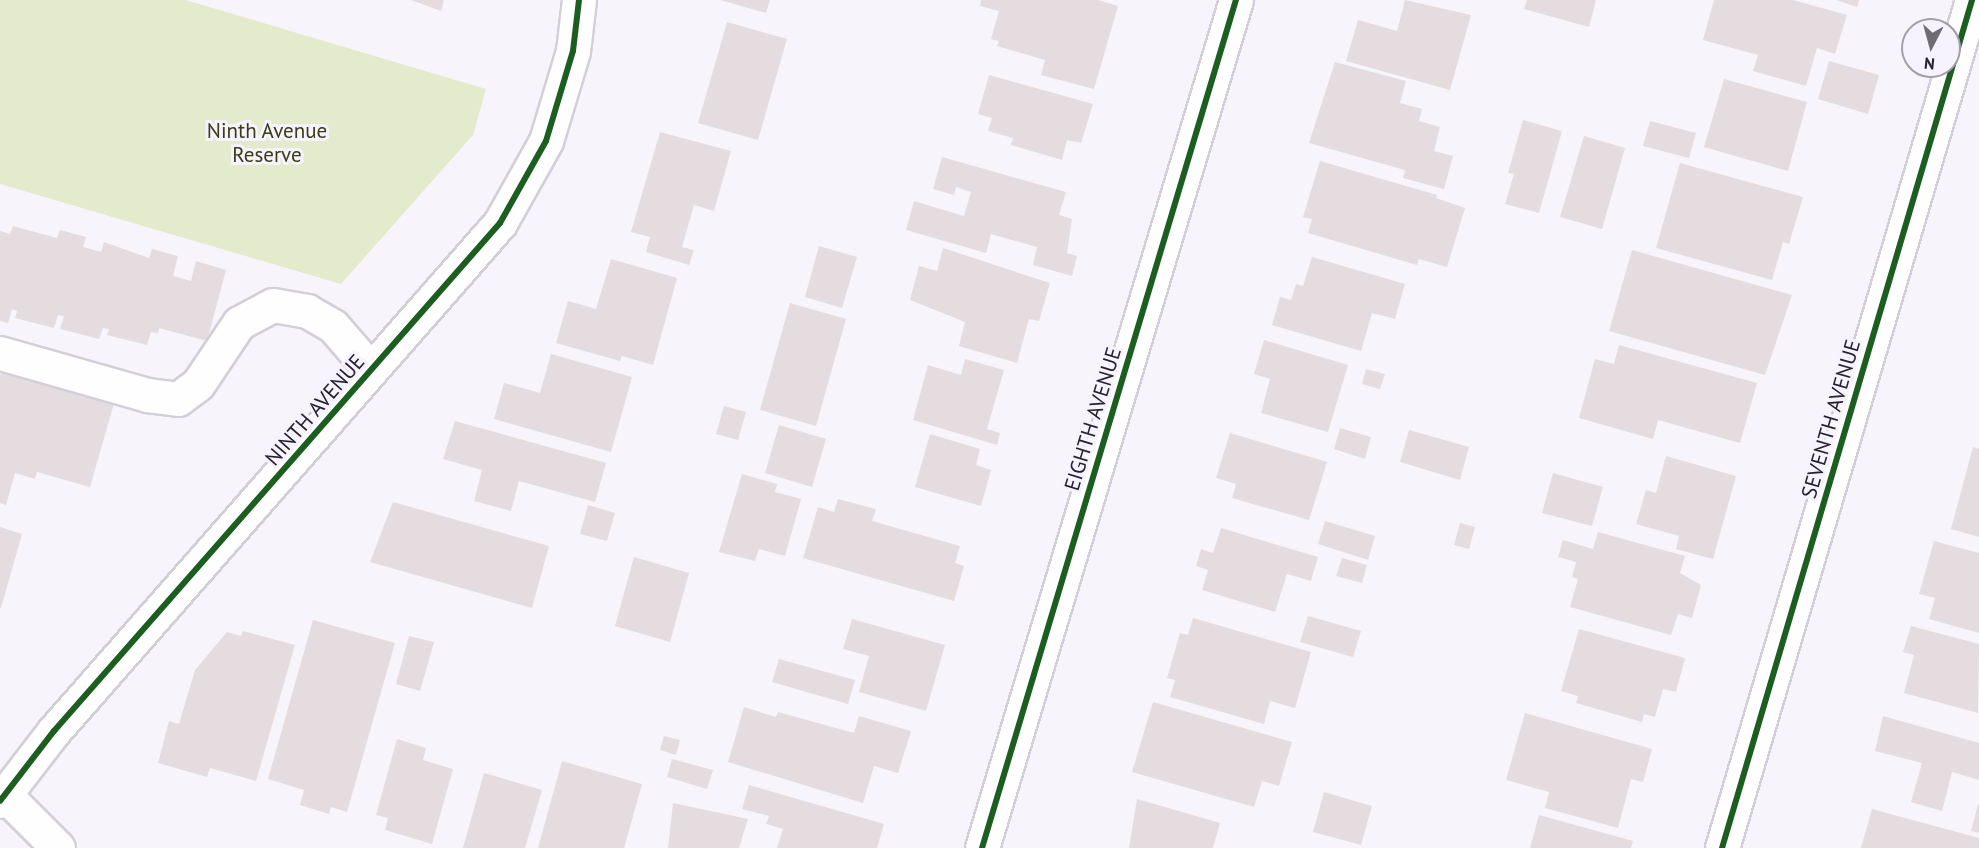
<!DOCTYPE html>
<style>
body{margin:0}
#map{position:relative;width:1979px;height:848px;overflow:hidden;background:#f7f5fb;font-family:"PT Sans",sans-serif}
div>[style]{position:absolute}
.green>*{inset:0;background:#e4ebcc}
.building>*{inset:0;background:#e4dcdf}
.roads{filter:drop-shadow(2px 0 #d3cfd8) drop-shadow(-2px 0 #d3cfd8) drop-shadow(0 2px #d3cfd8) drop-shadow(0 -2px #d3cfd8)}
.minor>*{height:33px;margin:-16.5px;padding:0 16.5px;transform-origin:16.5px;border-radius:16.5px;background:#fefefe}
.cycleway>*{height:6px;margin:-3px;padding:0 3px;transform-origin:3px;border-radius:3px;background:#1b5e20}
span{translate:-50% -50%;white-space:nowrap;text-align:center;line-height:1.15;-webkit-text-stroke:6px #f6f2fe;paint-order:stroke}
.park-label{font-size:21px;color:#363d12}
.street-label{font-size:21px;color:#26222d}
.north{position:absolute;left:1901px;top:18px;width:60px;height:60px;box-sizing:border-box;background:#f6f2fe;border:2px solid #a39faa;border-radius:50%;rotate:186deg;font-size:16px;font-weight:700;line-height:24px;text-align:center;color:#26222d}
.north::after{content:'';display:block;margin:auto;width:21px;height:27px;background:#6f6c75;clip-path:polygon(50% 0,100% 100%,50% 72%,0 100%)}
</style>
<div id="map">
<div class="green">
<i style="clip-path:polygon(0 0,186px 0,486px 89px,473px 135px,341px 284px,0 184px)"></i>
</div>
<div class="building">
<i style="clip-path:polygon(411px 0,444px 0,441px 11px)"></i>
<i style="clip-path:polygon(720px 0,770px 0,766px 13px)"></i>
<i style="clip-path:polygon(981px 0,1098px 0,1118px 6px,1094px 89px,1041px 75px,1045px 60px,997px 46px,999px 41px,991px 39px,999px 11px,980px 6px)"></i>
<i style="clip-path:polygon(1405px 0,1471px 15px,1450px 90px,1346px 61px,1358px 20px,1397px 31px)"></i>
<i style="clip-path:polygon(1527px 0,1596px 0,1589px 27px,1524px 9px)"></i>
<i style="clip-path:polygon(1714px 0,1793px 0,1847px 15px,1835px 54px,1817px 48px,1806px 86px,1753px 71px,1758px 55px,1703px 40px)"></i>
<i style="clip-path:polygon(1836px 0,1859px 0,1857px 7px)"></i>
<i style="clip-path:polygon(727px 22px,787px 39px,758px 140px,698px 123px)"></i>
<i style="clip-path:polygon(1829px 61px,1879px 75px,1868px 114px,1818px 99px)"></i>
<i style="clip-path:polygon(1335px 62px,1406px 81px,1400px 103px,1422px 109px,1419px 121px,1440px 127px,1434px 151px,1453px 156px,1444px 189px,1403px 178px,1405px 170px,1309px 143px)"></i>
<i style="clip-path:polygon(989px 75px,1093px 104px,1081px 143px,1067px 140px,1062px 160px,1011px 145px,1013px 138px,988px 131px,992px 118px,978px 114px)"></i>
<i style="clip-path:polygon(1724px 79px,1807px 102px,1788px 171px,1704px 147px)"></i>
<i style="clip-path:polygon(1523px 120px,1562px 131px,1539px 213px,1505px 204px,1514px 174px,1508px 173px)"></i>
<i style="clip-path:polygon(1650px 121px,1696px 133px,1689px 158px,1643px 146px)"></i>
<i style="clip-path:polygon(660px 132px,731px 151px,714px 211px,694px 205px,682px 247px,694px 250px,689px 265px,646px 252px,650px 237px,631px 232px)"></i>
<i style="clip-path:polygon(1584px 136px,1625px 148px,1602px 229px,1560px 217px)"></i>
<i style="clip-path:polygon(942px 157px,1066px 192px,1059px 215px,1072px 219px,1067px 253px,1077px 256px,1072px 276px,1033px 265px,1037px 247px,991px 234px,986px 253px,906px 230px,914px 201px,964px 216px,971px 192px,956px 187px,954px 195px,933px 189px)"></i>
<i style="clip-path:polygon(1320px 161px,1437px 195px,1436px 198px,1465px 208px,1447px 267px,1419px 259px,1417px 265px,1308px 233px,1312px 219px,1303px 217px)"></i>
<i style="clip-path:polygon(1680px 163px,1803px 197px,1789px 244px,1783px 242px,1772px 280px,1656px 248px)"></i>
<i style="clip-path:polygon(13px 226px,57px 238px,60px 230px,86px 237px,83px 247px,101px 252px,104px 242px,149px 258px,152px 249px,178px 256px,173px 276px,191px 281px,196px 261px,226px 270px,207px 341px,159px 328px,158px 333px,151px 332px,147px 345px,107px 335px,109px 329px,103px 328px,99px 339px,60px 329px,64px 316px,58px 315px,54px 328px,15px 318px,17px 311px,12px 309px,8px 323px,0 321px,0 231px,10px 234px)"></i>
<i style="clip-path:polygon(819px 246px,857px 257px,842px 308px,805px 297px)"></i>
<i style="clip-path:polygon(943px 248px,1050px 283px,1039px 321px,1029px 319px,1017px 363px,959px 346px,965px 322px,910px 300px,919px 266px,937px 271px)"></i>
<i style="clip-path:polygon(1632px 250px,1792px 295px,1765px 375px,1609px 331px)"></i>
<i style="clip-path:polygon(1312px 257px,1405px 284px,1395px 319px,1372px 313px,1361px 351px,1272px 325px,1280px 297px,1291px 300px,1296px 284px,1303px 286px)"></i>
<i style="clip-path:polygon(611px 259px,677px 278px,653px 365px,622px 356px,620px 361px,556px 343px,568px 301px,596px 309px)"></i>
<i style="clip-path:polygon(790px 303px,846px 319px,816px 426px,760px 410px)"></i>
<i style="clip-path:polygon(1264px 340px,1348px 365px,1328px 432px,1261px 413px,1270px 379px,1254px 374px)"></i>
<i style="clip-path:polygon(1619px 345px,1757px 383px,1740px 443px,1658px 420px,1653px 439px,1579px 418px,1595px 359px,1614px 364px)"></i>
<i style="clip-path:polygon(551px 354px,632px 377px,611px 452px,494px 419px,504px 383px,540px 393px)"></i>
<i style="clip-path:polygon(965px 359px,1004px 370px,987px 429px,1000px 433px,997px 445px,913px 420px,928px 365px,961px 375px)"></i>
<i style="clip-path:polygon(5px 368px,115px 400px,90px 487px,37px 472px,35px 479px,15px 473px,6px 505px,0 503px,0 375px)"></i>
<i style="clip-path:polygon(1366px 369px,1385px 374px,1380px 389px,1362px 384px)"></i>
<i style="clip-path:polygon(724px 406px,746px 412px,738px 440px,716px 434px)"></i>
<i style="clip-path:polygon(455px 421px,606px 463px,595px 502px,519px 481px,511px 511px,474px 501px,482px 470px,443px 459px)"></i>
<i style="clip-path:polygon(779px 425px,826px 439px,812px 487px,765px 473px)"></i>
<i style="clip-path:polygon(1340px 428px,1371px 437px,1365px 459px,1334px 449px)"></i>
<i style="clip-path:polygon(1409px 430px,1469px 447px,1460px 480px,1400px 462px)"></i>
<i style="clip-path:polygon(1230px 433px,1327px 462px,1309px 520px,1232px 498px,1236px 484px,1216px 478px)"></i>
<i style="clip-path:polygon(930px 434px,980px 449px,976px 465px,991px 470px,981px 506px,915px 487px)"></i>
<i style="clip-path:polygon(1973px 447px,1979px 449px,1979px 537px,1951px 529px)"></i>
<i style="clip-path:polygon(1666px 456px,1736px 476px,1713px 559px,1676px 549px,1679px 536px,1636px 524px,1646px 490px,1656px 493px)"></i>
<i style="clip-path:polygon(1553px 473px,1603px 487px,1592px 526px,1542px 513px)"></i>
<i style="clip-path:polygon(742px 474px,777px 484px,775px 492px,801px 499px,785px 556px,759px 549px,755px 561px,719px 552px)"></i>
<i style="clip-path:polygon(838px 499px,876px 509px,872px 521px,960px 546px,955px 563px,964px 566px,954px 601px,803px 558px,818px 507px,834px 512px)"></i>
<i style="clip-path:polygon(393px 502px,549px 546px,532px 608px,370px 562px)"></i>
<i style="clip-path:polygon(588px 505px,615px 513px,607px 541px,580px 534px)"></i>
<i style="clip-path:polygon(1325px 521px,1375px 536px,1368px 560px,1318px 544px)"></i>
<i style="clip-path:polygon(1460px 523px,1475px 527px,1469px 549px,1454px 545px)"></i>
<i style="clip-path:polygon(0 527px,22px 534px,1px 608px,0 608px)"></i>
<i style="clip-path:polygon(1221px 528px,1318px 557px,1311px 581px,1287px 574px,1275px 612px,1202px 590px,1208px 570px,1196px 566px,1201px 549px,1213px 553px)"></i>
<i style="clip-path:polygon(1598px 532px,1685px 556px,1680px 573px,1701px 585px,1692px 618px,1678px 614px,1671px 635px,1570px 607px,1578px 579px,1572px 577px,1576px 562px,1558px 557px,1563px 540px,1593px 549px)"></i>
<i style="clip-path:polygon(1934px 541px,1979px 553px,1979px 633px,1929px 619px,1935px 598px,1919px 594px)"></i>
<i style="clip-path:polygon(634px 557px,689px 573px,670px 642px,615px 626px)"></i>
<i style="clip-path:polygon(1342px 558px,1367px 565px,1362px 583px,1336px 576px)"></i>
<i style="clip-path:polygon(1308px 616px,1361px 631px,1353px 657px,1300px 642px)"></i>
<i style="clip-path:polygon(1193px 618px,1311px 652px,1295px 708px,1270px 701px,1264px 724px,1170px 697px,1175px 680px,1167px 678px,1180px 633px,1188px 635px)"></i>
<i style="clip-path:polygon(852px 619px,945px 645px,926px 711px,859px 692px,869px 656px,843px 649px)"></i>
<i style="clip-path:polygon(313px 620px,395px 643px,347px 812px,331px 807px,329px 814px,300px 805px,304px 790px,268px 779px)"></i>
<i style="clip-path:polygon(1911px 626px,1979px 644px,1978px 713px,1904px 693px,1914px 655px,1903px 652px)"></i>
<i style="clip-path:polygon(1579px 629px,1685px 658px,1676px 692px,1663px 689px,1655px 717px,1644px 714px,1642px 722px,1576px 703px,1578px 696px,1561px 691px)"></i>
<i style="clip-path:polygon(243px 631px,295px 645px,256px 781px,210px 768px,207px 777px,158px 763px,169px 721px,179px 724px,195px 670px,227px 632px,241px 636px)"></i>
<i style="clip-path:polygon(409px 636px,434px 642px,420px 691px,396px 684px)"></i>
<i style="clip-path:polygon(779px 659px,855px 680px,848px 704px,772px 682px)"></i>
<i style="clip-path:polygon(1153px 702px,1292px 742px,1279px 786px,1262px 781px,1254px 807px,1132px 772px)"></i>
<i style="clip-path:polygon(744px 707px,776px 717px,778px 712px,854px 733px,859px 716px,911px 731px,898px 773px,874px 766px,863px 803px,728px 762px)"></i>
<i style="clip-path:polygon(1525px 713px,1652px 749px,1643px 782px,1631px 779px,1618px 828px,1545px 808px,1549px 792px,1506px 780px)"></i>
<i style="clip-path:polygon(1883px 716px,1979px 743px,1979px 780px,1952px 772px,1942px 811px,1911px 802px,1922px 763px,1875px 751px)"></i>
<i style="clip-path:polygon(664px 736px,680px 740px,676px 755px,660px 750px)"></i>
<i style="clip-path:polygon(397px 739px,426px 748px,423px 760px,453px 769px,432px 844px,385px 830px,388px 818px,376px 815px)"></i>
<i style="clip-path:polygon(672px 759px,713px 770px,707px 789px,667px 777px)"></i>
<i style="clip-path:polygon(562px 761px,642px 784px,624px 848px,538px 848px)"></i>
<i style="clip-path:polygon(484px 773px,542px 790px,525px 848px,463px 848px)"></i>
<i style="clip-path:polygon(749px 785px,884px 824px,877px 848px,777px 848px,783px 829px,766px 824px,769px 816px,742px 809px)"></i>
<i style="clip-path:polygon(1324px 792px,1372px 806px,1361px 845px,1313px 832px)"></i>
<i style="clip-path:polygon(1137px 799px,1220px 823px,1213px 848px,1129px 848px)"></i>
<i style="clip-path:polygon(673px 803px,748px 819px,739px 848px,668px 848px)"></i>
<i style="clip-path:polygon(1978px 804px,1979px 804px,1979px 833px,1971px 831px)"></i>
<i style="clip-path:polygon(1872px 809px,1979px 838px,1979px 848px,1861px 848px)"></i>
<i style="clip-path:polygon(1539px 815px,1633px 841px,1631px 848px,1530px 848px)"></i>
</div>
<div class="roads">
<div class="minor">
<i style="left:0;top:353px;width:153px;rotate:15.9deg"></i>
<i style="left:147px;top:395px;width:31px;rotate:7deg"></i>
<i style="left:178px;top:399px;width:25px;rotate:-37deg"></i>
<i style="left:198px;top:384px;width:73px;rotate:-56.1deg"></i>
<i style="left:239px;top:323px;width:38px;rotate:-28deg"></i>
<i style="left:273px;top:305px;width:35px;rotate:10deg"></i>
<i style="left:307px;top:311px;width:30px;rotate:30deg"></i>
<i style="left:333px;top:326px;width:58px;rotate:49.2deg"></i>
<i style="left:5px;top:795px;width:75px;rotate:45deg"></i>
<i style="left:0;top:801px;width:88px;rotate:-52.4deg"></i>
<i style="left:54px;top:731px;width:676px;rotate:-48.72deg"></i>
<i style="left:500px;top:223px;width:94px;rotate:-60.7deg"></i>
<i style="left:546px;top:141px;width:94px;rotate:-73.3deg"></i>
<i style="left:573px;top:51px;width:51px;rotate:-83.3deg"></i>
<i style="left:982px;top:848px;width:885px;rotate:-73.33deg"></i>
<i style="left:1722px;top:848px;width:884px;rotate:-73.57deg"></i>
</div>
</div>
<div class="cycleway">
<i style="left:0;top:801px;width:88px;rotate:-52.4deg"></i>
<i style="left:54px;top:731px;width:676px;rotate:-48.72deg"></i>
<i style="left:500px;top:223px;width:94px;rotate:-60.7deg"></i>
<i style="left:546px;top:141px;width:94px;rotate:-73.3deg"></i>
<i style="left:573px;top:51px;width:51px;rotate:-83.3deg"></i>
<i style="left:982px;top:848px;width:885px;rotate:-73.33deg"></i>
<i style="left:1722px;top:848px;width:884px;rotate:-73.57deg"></i>
</div>
<div class="park-label">
<span style="left:267px;top:143px">Ninth Avenue<br>Reserve</span>
</div>
<div class="street-label">
<span style="left:315px;top:410px;rotate:-49deg">NINTH AVENUE</span>
<span style="left:1093px;top:419px;rotate:-73deg">EIGHTH AVENUE</span>
<span style="left:1831px;top:419px;rotate:-74deg">SEVENTH AVENUE</span>
</div>
<div class="north">N</div>
</div>
